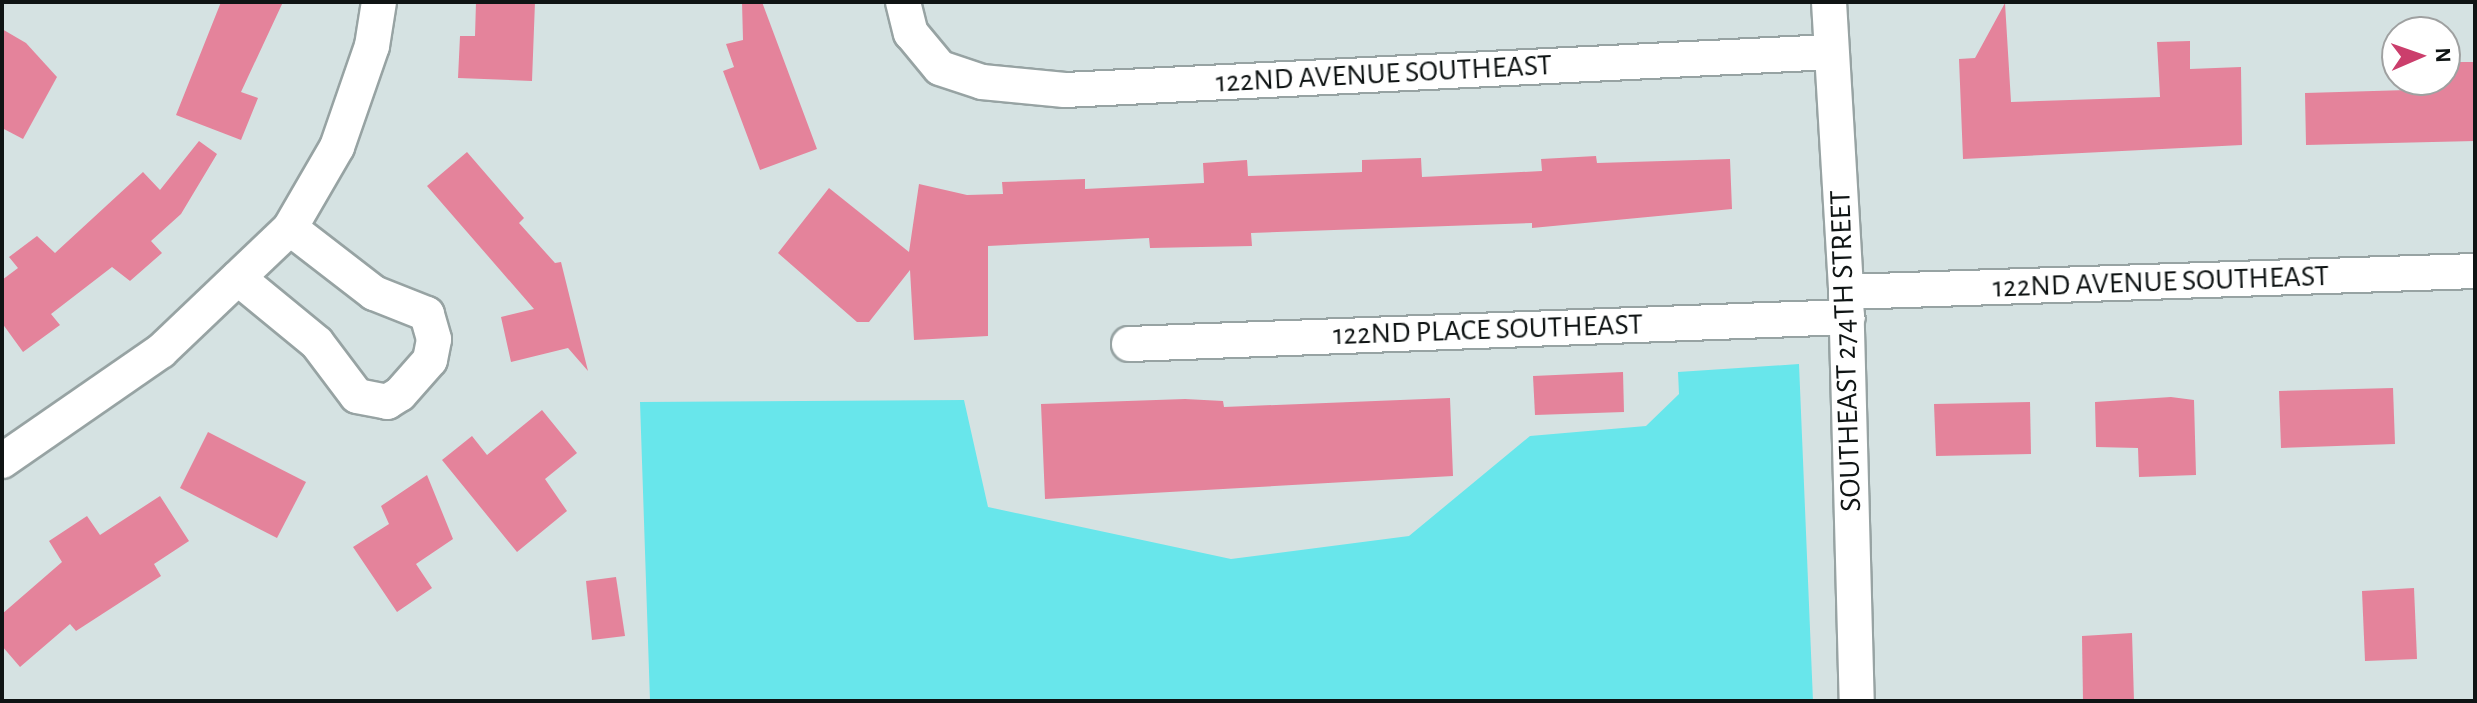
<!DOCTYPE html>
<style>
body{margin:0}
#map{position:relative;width:2477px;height:703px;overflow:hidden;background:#d5e2e2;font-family:"Alegreya Sans",sans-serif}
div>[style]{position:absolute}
.green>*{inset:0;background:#68e6eb}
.building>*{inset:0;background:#e4839b}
.roads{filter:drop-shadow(2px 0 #97a3a3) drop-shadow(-2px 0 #97a3a3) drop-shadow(0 2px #97a3a3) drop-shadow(0 -2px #97a3a3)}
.minor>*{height:34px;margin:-17px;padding:0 17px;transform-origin:17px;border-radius:17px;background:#fff}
span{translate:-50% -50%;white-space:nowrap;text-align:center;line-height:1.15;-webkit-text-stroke:8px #fff;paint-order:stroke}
.street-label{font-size:30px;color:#0f1414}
.frame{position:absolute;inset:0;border:4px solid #0f1414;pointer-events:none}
.north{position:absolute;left:2381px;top:16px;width:80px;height:80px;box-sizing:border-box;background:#fff;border:2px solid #9fa1a1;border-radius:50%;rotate:88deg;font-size:22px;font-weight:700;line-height:32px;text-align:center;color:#0f1414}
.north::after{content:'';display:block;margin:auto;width:28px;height:36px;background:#cb3e6c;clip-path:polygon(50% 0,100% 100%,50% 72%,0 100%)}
</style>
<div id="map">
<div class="green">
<i style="clip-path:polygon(1799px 364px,1813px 701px,650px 701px,640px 402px,964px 400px,988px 507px,1231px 559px,1409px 536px,1530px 436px,1646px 426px,1679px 394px,1678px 372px)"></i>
</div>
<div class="building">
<i style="clip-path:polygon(221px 2px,283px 2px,241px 92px,258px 98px,241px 140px,176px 115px)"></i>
<i style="clip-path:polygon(476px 2px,535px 2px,532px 81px,458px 78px,460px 36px,475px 36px)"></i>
<i style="clip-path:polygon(742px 2px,762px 2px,817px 149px,760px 170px,723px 71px,734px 67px,726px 44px,743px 40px)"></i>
<i style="clip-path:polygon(2005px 3px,2011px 102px,2160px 97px,2157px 42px,2190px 41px,2190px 69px,2241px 67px,2242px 145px,1963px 159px,1959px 59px,1975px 58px)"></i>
<i style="clip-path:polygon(2px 29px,26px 43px,57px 77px,23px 139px,2px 128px)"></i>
<i style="clip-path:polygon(2445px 62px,2475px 62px,2475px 141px,2306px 145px,2305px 93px,2442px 89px)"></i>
<i style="clip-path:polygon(199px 141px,217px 154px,181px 214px,151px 241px,162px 253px,130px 281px,112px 267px,51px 314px,60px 325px,23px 352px,2px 323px,2px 280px,18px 268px,9px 257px,37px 236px,55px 253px,143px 172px,160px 190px)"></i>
<i style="clip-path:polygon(467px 152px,524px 218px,519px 223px,555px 263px,561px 262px,588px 371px,568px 348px,511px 362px,501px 317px,534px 309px,427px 186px)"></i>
<i style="clip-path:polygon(1596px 156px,1597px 163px,1730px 159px,1732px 209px,1532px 228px,1532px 223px,1251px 233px,1252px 246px,1150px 248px,1149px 238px,988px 246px,988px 336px,914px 340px,910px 270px,869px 322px,857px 322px,778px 253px,829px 188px,909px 252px,919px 184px,967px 195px,1003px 194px,1002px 182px,1085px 179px,1085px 189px,1204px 183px,1203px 163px,1247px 160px,1248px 176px,1362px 172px,1362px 160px,1421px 158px,1422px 177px,1542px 171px,1541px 159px)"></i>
<i style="clip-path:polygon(1623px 372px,1624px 412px,1535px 415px,1533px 376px)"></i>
<i style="clip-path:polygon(2393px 388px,2395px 444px,2281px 448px,2279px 391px)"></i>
<i style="clip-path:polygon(2171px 397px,2194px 400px,2196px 475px,2139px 477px,2138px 448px,2096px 447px,2095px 402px)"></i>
<i style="clip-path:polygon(1450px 398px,1453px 476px,1045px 499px,1041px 404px,1185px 399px,1223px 401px,1224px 407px)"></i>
<i style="clip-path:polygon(2030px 402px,2031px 454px,1936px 456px,1934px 404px)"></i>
<i style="clip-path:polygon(542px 410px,577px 453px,545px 479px,567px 511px,517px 552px,442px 460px,472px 436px,487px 455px)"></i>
<i style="clip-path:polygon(208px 432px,306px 482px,277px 538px,180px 488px)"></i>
<i style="clip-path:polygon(427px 475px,453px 539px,416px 564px,432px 588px,397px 612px,353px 547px,389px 524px,381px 506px)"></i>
<i style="clip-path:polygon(160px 496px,189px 541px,154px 564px,161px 576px,76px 631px,70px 624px,20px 667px,2px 646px,2px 614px,62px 562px,49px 541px,87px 516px,100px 535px)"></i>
<i style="clip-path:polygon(616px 577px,625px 636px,592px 640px,586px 581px)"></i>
<i style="clip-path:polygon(2414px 588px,2417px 659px,2365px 661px,2362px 591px)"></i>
<i style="clip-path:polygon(2132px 633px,2134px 701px,2083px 701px,2082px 636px)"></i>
</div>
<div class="roads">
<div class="minor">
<i style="left:903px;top:2px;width:32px;rotate:76deg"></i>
<i style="left:911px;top:33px;width:45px;rotate:50.4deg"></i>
<i style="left:940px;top:68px;width:44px;rotate:18.4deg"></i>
<i style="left:982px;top:82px;width:83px;rotate:5.5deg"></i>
<i style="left:1065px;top:90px;width:767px;rotate:-2.84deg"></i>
<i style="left:1829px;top:2px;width:290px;rotate:86.6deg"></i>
<i style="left:1846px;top:292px;width:409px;rotate:88.5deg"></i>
<i style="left:238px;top:278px;width:102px;rotate:39.4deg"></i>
<i style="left:317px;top:343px;width:66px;rotate:53deg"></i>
<i style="left:357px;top:396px;width:31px;rotate:11deg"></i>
<i style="left:387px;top:402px;width:15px;rotate:-32deg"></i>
<i style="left:400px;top:394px;width:45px;rotate:-48.6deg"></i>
<i style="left:430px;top:360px;width:21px;rotate:-79deg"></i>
<i style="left:434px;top:339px;width:26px;rotate:-106deg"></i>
<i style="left:427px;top:314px;width:57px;rotate:-158.4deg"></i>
<i style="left:374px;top:293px;width:106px;rotate:-142.3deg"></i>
<i style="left:1846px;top:292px;width:629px;rotate:-1.91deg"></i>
<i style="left:1129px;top:344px;width:719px;rotate:-2.15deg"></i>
<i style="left:2px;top:461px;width:193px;rotate:-34.7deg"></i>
<i style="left:161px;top:351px;width:178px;rotate:-43.6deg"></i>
<i style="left:290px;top:228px;width:94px;rotate:-59.9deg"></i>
<i style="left:337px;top:147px;width:107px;rotate:-70.9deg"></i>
<i style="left:372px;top:46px;width:45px;rotate:-81deg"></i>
</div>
</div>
<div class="street-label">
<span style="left:1384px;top:74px;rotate:-3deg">122ND AVENUE SOUTHEAST</span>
<span style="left:2161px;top:282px;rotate:-2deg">122ND AVENUE SOUTHEAST</span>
<span style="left:1488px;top:330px;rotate:-2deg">122ND PLACE SOUTHEAST</span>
<span style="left:1846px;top:351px;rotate:-92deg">SOUTHEAST 274TH STREET</span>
</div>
<div class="frame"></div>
<div class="north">N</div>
</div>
